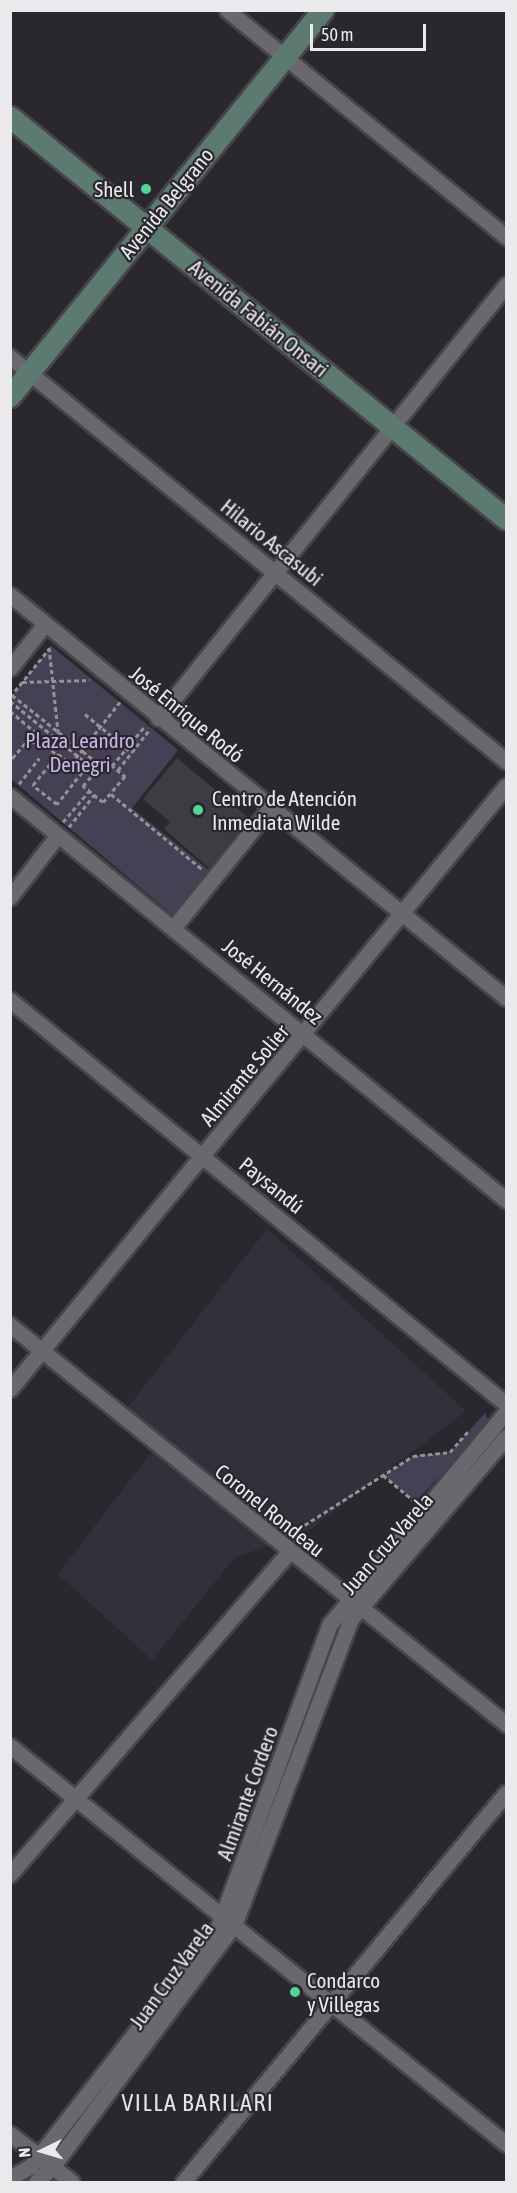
<!DOCTYPE html>
<meta charset="utf-8">
<style>
body{margin:0}
#map{position:relative;width:517px;height:2193px;overflow:hidden;background:#2a282e;font-family:"Asap Condensed",sans-serif}
div>[style]{position:absolute}
.built>*{inset:0;background:#33303b}
.green>*{inset:0;background:#464054}
.building>*{inset:0;background:#3e3c42}
.path>*{height:3px;margin-top:-1.5px;transform-origin:0;background:repeating-linear-gradient(90deg,#939296 0 4.5px,transparent 0 7.5px)}
.roads{filter:drop-shadow(2px 0 #474549) drop-shadow(-2px 0 #474549) drop-shadow(0 2px #474549) drop-shadow(0 -2px #474549)}
.street>*{height:15px;margin:-7.5px;padding:0 7.5px;transform-origin:7.5px;border-radius:7.5px;background:#6a686e}
.secondary>*{height:21px;margin:-10.5px;padding:0 10.5px;transform-origin:10.5px;border-radius:10.5px;background:#5c7a6f}
.dots>*{width:16px;height:16px;translate:-50% -50%;box-sizing:border-box;border:3px solid #2a282e;border-radius:50%}
span{translate:-50% -50%;white-space:nowrap;text-align:center;line-height:1.15;-webkit-text-stroke:4.5px #2a282e;paint-order:stroke}
.poi-label{font-size:21px;color:#eae9ec}
.right{translate:-100% -50%;text-align:right}
.left{translate:0 -50%;text-align:left}
.street-label{font-size:21px;color:#eae9ec}
.park-label{font-size:21px;color:#c6b7eb}
.quarter-label{font-size:24px;color:#e5e3ea;letter-spacing:1.5px}
.frame{position:absolute;inset:0;border:12px solid #eae9ec;pointer-events:none}
.north{position:absolute;left:12px;top:2121px;width:60px;height:60px;-webkit-text-stroke:4px #2a282e;paint-order:stroke;rotate:265deg;font-size:16px;font-weight:700;line-height:24px;text-align:center;color:#eae9ec}
.north::after{content:'';display:block;margin:auto;width:21px;height:27px;background:#eae9ec;clip-path:polygon(50% 0,100% 100%,50% 72%,0 100%)}
.scale{position:absolute;left:310px;top:24px;width:116px;height:27px;box-sizing:border-box;border:3px solid #eae9ec;border-top:0;padding-left:8px;font-size:18px;line-height:21px;white-space:nowrap;color:#eae9ec;-webkit-text-stroke:4px #2a282e;paint-order:stroke}
</style>
<div id="map">
<div class="built">
<i style="clip-path:polygon(267px 1229px,466px 1411px,304px 1534px,235px 1557px,152px 1660px,58px 1574px,164px 1436px,125px 1411px)"></i>
</div>
<div class="green">
<i style="clip-path:polygon(51px 646px,178px 750px,132px 808px,210px 871px,174px 916px,11px 779px,11px 697px)"></i>
<i style="clip-path:polygon(485px 1413px,490px 1424px,415px 1502px,383px 1475px,413px 1456px,450px 1452px)"></i>
</div>
<div class="building">
<i style="clip-path:polygon(177px 758px,249px 818px,209px 868px,164px 829px,170px 822px,143px 799px)"></i>
</div>
<div class="path">
<i style="left:49px;top:647px;width:94px;rotate:83.9deg"></i>
<i style="left:22px;top:682px;width:68px;rotate:-1.7deg"></i>
<i style="left:12px;top:695px;width:112px;rotate:38.5deg"></i>
<i style="left:10px;top:697px;width:62px;rotate:-50.9deg"></i>
<i style="left:10px;top:701px;width:111px;rotate:39.1deg"></i>
<i style="left:10px;top:711px;width:33px;rotate:40deg"></i>
<i style="left:35px;top:732px;width:38px;rotate:131deg"></i>
<i style="left:85px;top:714px;width:61px;rotate:39.7deg"></i>
<i style="left:25px;top:744px;width:15px;rotate:-11deg"></i>
<i style="left:40px;top:741px;width:22px;rotate:39deg"></i>
<i style="left:58px;top:754px;width:30px;rotate:37deg"></i>
<i style="left:82px;top:772px;width:41px;rotate:128deg"></i>
<i style="left:57px;top:804px;width:31px;rotate:-142deg"></i>
<i style="left:33px;top:785px;width:40px;rotate:-51deg"></i>
<i style="left:105px;top:760px;width:26px;rotate:39deg"></i>
<i style="left:125px;top:776px;width:34px;rotate:130deg"></i>
<i style="left:103px;top:802px;width:26px;rotate:-141deg"></i>
<i style="left:83px;top:786px;width:34px;rotate:-50deg"></i>
<i style="left:71px;top:764px;width:79px;rotate:-51.7deg"></i>
<i style="left:112px;top:766px;width:52px;rotate:-50.5deg"></i>
<i style="left:118px;top:770px;width:52px;rotate:-52deg"></i>
<i style="left:19px;top:784px;width:33px;rotate:-52deg"></i>
<i style="left:111px;top:794px;width:118px;rotate:39.5deg"></i>
<i style="left:63px;top:822px;width:40px;rotate:-50deg"></i>
<i style="left:69px;top:827px;width:41px;rotate:-52deg"></i>
<i style="left:383px;top:1475px;width:40px;rotate:40deg"></i>
<i style="left:292px;top:1533px;width:143px;rotate:-32.5deg"></i>
<i style="left:413px;top:1456px;width:37px;rotate:-6deg"></i>
<i style="left:450px;top:1452px;width:29px;rotate:-49deg"></i>
</div>
<div class="roads">
<div class="street">
<i style="left:227px;top:10px;width:360px;rotate:39.1deg"></i>
<i style="left:10px;top:357px;width:640px;rotate:39.16deg"></i>
<i style="left:10px;top:595px;width:639px;rotate:39.09deg"></i>
<i style="left:10px;top:668px;width:56px;rotate:-51.5deg"></i>
<i style="left:158px;top:718px;width:556px;rotate:-51.21deg"></i>
<i style="left:10px;top:796px;width:640px;rotate:39.16deg"></i>
<i style="left:10px;top:897px;width:78px;rotate:-52.3deg"></i>
<i style="left:174px;top:927px;width:153px;rotate:-51.1deg"></i>
<i style="left:10px;top:1000px;width:640px;rotate:39.16deg"></i>
<i style="left:10px;top:1325px;width:637px;rotate:38.81deg"></i>
<i style="left:10px;top:1389px;width:781px;rotate:-50.56deg"></i>
<i style="left:10px;top:1746px;width:636px;rotate:38.74deg"></i>
<i style="left:10px;top:1874px;width:426px;rotate:-49.1deg"></i>
<i style="left:10px;top:2134px;width:78px;rotate:37.7deg"></i>
<i style="left:10px;top:2178px;width:24px;rotate:-30deg"></i>
<i style="left:31px;top:2166px;width:306px;rotate:-52deg"></i>
<i style="left:219px;top:1925px;width:321px;rotate:-69.8deg"></i>
<i style="left:330px;top:1624px;width:276px;rotate:-50.3deg"></i>
<i style="left:36px;top:2182px;width:22px;rotate:-43deg"></i>
<i style="left:52px;top:2167px;width:303px;rotate:-53.1deg"></i>
<i style="left:234px;top:1925px;width:328px;rotate:-69.1deg"></i>
<i style="left:351px;top:1619px;width:239px;rotate:-49.6deg"></i>
<i style="left:183px;top:2182px;width:506px;rotate:-50.3deg"></i>
</div>
<div class="secondary">
<i style="left:10px;top:117px;width:638px;rotate:39.02deg"></i>
<i style="left:10px;top:396px;width:497px;rotate:-51deg"></i>
</div>
</div>
<div class="dots">
<i style="left:146px;top:189px;background:#53d396"></i>
<i style="left:198px;top:810px;background:#53d396"></i>
<i style="left:295px;top:1992px;background:#53d396"></i>
</div>
<div class="poi-label">
<span class="right" style="left:134px;top:189px">Shell</span>
<span class="left" style="left:212px;top:810px">Centro de Atención<br>Inmediata Wilde</span>
<span class="left" style="left:307px;top:1992px">Condarco<br>y Villegas</span>
</div>
<div class="street-label">
<span style="left:166px;top:203px;rotate:-51deg">Avenida Belgrano</span>
<span style="left:259px;top:318px;rotate:39deg">Avenida Fabián Onsari</span>
<span style="left:272px;top:542px;rotate:39deg">Hilario Ascasubi</span>
<span style="left:187px;top:714px;rotate:39deg">José Enrique Rodó</span>
<span style="left:273px;top:981px;rotate:39deg">José Hernández</span>
<span style="left:244px;top:1075px;rotate:-50deg">Almirante Solier</span>
<span style="left:272px;top:1185px;rotate:39deg">Paysandú</span>
<span style="left:270px;top:1510px;rotate:39deg">Coronel Rondeau</span>
<span style="left:387px;top:1543px;rotate:-49deg">Juan Cruz Varela</span>
<span style="left:247px;top:1793px;rotate:-70deg">Almirante Cordero</span>
<span style="left:171px;top:1975px;rotate:-54deg">Juan Cruz Varela</span>
</div>
<div class="park-label">
<span style="left:80px;top:752px">Plaza Leandro<br>Denegri</span>
</div>
<div class="quarter-label">
<span style="left:198px;top:2103px">VILLA BARILARI</span>
</div>
<div class="frame"></div>
<div class="north">N</div>
<div class="scale">50 m</div>
</div>
